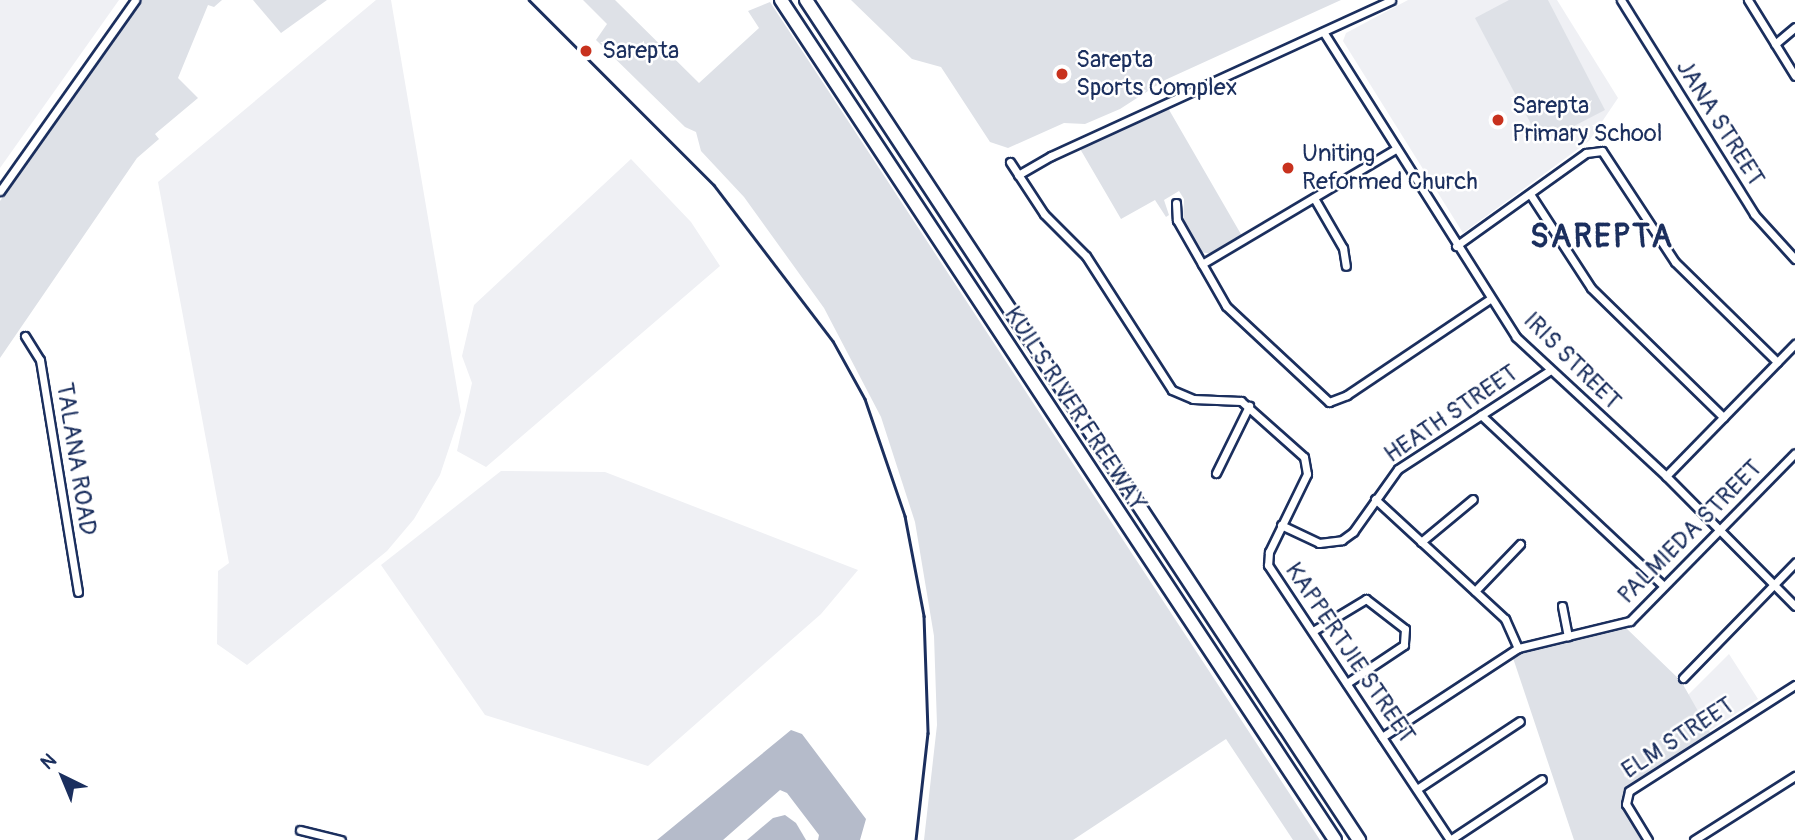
<!DOCTYPE html>
<style>
body{margin:0}
#map{position:relative;width:1795px;height:840px;overflow:hidden;background:#fff;font-family:Pangolin,sans-serif}
div>[style]{position:absolute}
.built>*{inset:0;background:#eff0f4}
.green>*{inset:0;background:#dee1e7}
.water>*{inset:0;background:#b5bbca}
.roads{filter:drop-shadow(2px 0 #1b2f5e) drop-shadow(-2px 0 #1b2f5e) drop-shadow(0 2px #1b2f5e) drop-shadow(0 -2px #1b2f5e)}
.minor>*{height:7px;margin:-3.5px;padding:0 3.5px;transform-origin:3.5px;border-radius:3.5px;background:#fff}
.motorway>*{height:12px;margin:-6px;padding:0 6px;transform-origin:6px;border-radius:6px;background:#fff}
.rail>*{height:2.5px;margin:-1.25px;padding:0 1.25px;transform-origin:1.25px;border-radius:1.25px;background:#1b2f5e}
.dots>*{width:19px;height:19px;translate:-50% -50%;box-sizing:border-box;border:4px solid #fff;border-radius:50%}
span{translate:-50% -50%;white-space:nowrap;text-align:center;line-height:1.15;-webkit-text-stroke:5px #fff;paint-order:stroke}
.poi-label{font-size:24px;color:#1b2f5e}
.left{translate:0 -50%;text-align:left}
.street-label{font-size:24px;color:#1b2f5e}
.district-label{font-size:32px;color:#1b2f5e;font-weight:700;letter-spacing:2px}
.north{position:absolute;left:28px;top:742px;width:70px;height:70px;-webkit-text-stroke:5px #fff;paint-order:stroke;rotate:317deg;font-size:19px;font-weight:700;line-height:28px;text-align:center;color:#1b2f5e}
.north::after{content:'';display:block;margin:auto;width:24px;height:32px;background:#1b2f5e;clip-path:polygon(50% 0,100% 100%,50% 72%,0 100%)}
</style>
<div id="map">
<div class="built">
<i style="clip-path:polygon(0 0,119px 0,0 168px)"></i>
<i style="clip-path:polygon(376px 0,391px 0,461px 412px,440px 475px,414px 519px,387px 551px,247px 665px,217px 644px,218px 571px,229px 563px,158px 182px)"></i>
<i style="clip-path:polygon(1408px 0,1557px 0,1618px 98px,1589px 141px,1463px 233px,1343px 41px,1346px 33px)"></i>
<i style="clip-path:polygon(631px 159px,691px 222px,720px 266px,486px 467px,457px 451px,472px 383px,462px 356px,474px 305px)"></i>
<i style="clip-path:polygon(501px 471px,605px 472px,858px 570px,821px 614px,648px 766px,485px 715px,381px 565px)"></i>
<i style="clip-path:polygon(1729px 654px,1758px 699px,1709px 731px,1687px 696px)"></i>
</div>
<div class="green">
<i style="clip-path:polygon(141px 0,222px 0,214px 7px,208px 5px,178px 78px,198px 98px,155px 134px,159px 139px,137px 158px,0 358px,0 201px)"></i>
<i style="clip-path:polygon(253px 0,327px 0,281px 33px)"></i>
<i style="clip-path:polygon(583px 0,615px 0,699px 83px,759px 28px,748px 11px,770px 2px,1320px 840px,1293px 840px,1226px 739px,1073px 840px,924px 840px,937px 725px,934px 636px,915px 522px,881px 417px,824px 308px,744px 197px,701px 151px,696px 132px,685px 127px,596px 40px,607px 24px)"></i>
<i style="clip-path:polygon(851px 0,1341px 0,1165px 80px,1120px 109px,1085px 124px,1064px 123px,1008px 148px,990px 142px,941px 67px,912px 59px)"></i>
<i style="clip-path:polygon(1509px 0,1548px 0,1605px 110px,1541px 143px,1475px 18px)"></i>
<i style="clip-path:polygon(1168px 108px,1242px 236px,1212px 254px,1200px 252px,1183px 224px,1184px 199px,1179px 191px,1164px 200px,1169px 215px,1166px 217px,1155px 200px,1121px 219px,1079px 147px)"></i>
<i style="clip-path:polygon(1625px 627px,1681px 681px,1711px 734px,1624px 793px,1623px 805px,1645px 840px,1574px 840px,1512px 655px)"></i>
</div>
<div class="water">
<i style="clip-path:polygon(791px 730px,802px 734px,866px 819px,860px 840px,818px 840px,819px 835px,787px 793px,780px 790px,723px 840px,657px 840px)"></i>
<i style="clip-path:polygon(785px 815px,796px 823px,806px 840px,747px 840px,773px 818px)"></i>
</div>
<div class="roads">
<div class="minor">
<i style="left:1621px;top:0;width:252px;rotate:58.1deg"></i>
<i style="left:1754px;top:214px;width:61px;rotate:47.7deg"></i>
<i style="left:1748px;top:0;width:89px;rotate:58.3deg"></i>
<i style="left:1324px;top:33px;width:360px;rotate:57.7deg"></i>
<i style="left:1516px;top:337px;width:205px;rotate:42.8deg"></i>
<i style="left:1666px;top:476px;width:183px;rotate:45.2deg"></i>
<i style="left:1775px;top:44px;width:26px;rotate:-40deg"></i>
<i style="left:1010px;top:162px;width:62px;rotate:56.8deg"></i>
<i style="left:1044px;top:214px;width:59px;rotate:45deg"></i>
<i style="left:1086px;top:256px;width:159px;rotate:57.3deg"></i>
<i style="left:1172px;top:390px;width:23px;rotate:23deg"></i>
<i style="left:1193px;top:399px;width:48px;rotate:2.4deg"></i>
<i style="left:1241px;top:401px;width:84px;rotate:41.6deg"></i>
<i style="left:1304px;top:457px;width:17px;rotate:80deg"></i>
<i style="left:1307px;top:474px;width:87px;rotate:116deg"></i>
<i style="left:1269px;top:552px;width:13px;rotate:94deg"></i>
<i style="left:1268px;top:565px;width:330px;rotate:56.5deg"></i>
<i style="left:1018px;top:175px;width:38px;rotate:-30deg"></i>
<i style="left:1051px;top:156px;width:374px;rotate:-24.6deg"></i>
<i style="left:0;top:191px;width:234px;rotate:-54.7deg"></i>
<i style="left:1530px;top:194px;width:112px;rotate:57deg"></i>
<i style="left:1591px;top:288px;width:185px;rotate:44.3deg"></i>
<i style="left:1314px;top:198px;width:58px;rotate:59.9deg"></i>
<i style="left:1343px;top:248px;width:18px;rotate:81deg"></i>
<i style="left:1176px;top:203px;width:17px;rotate:87deg"></i>
<i style="left:1177px;top:220px;width:99px;rotate:60.3deg"></i>
<i style="left:1226px;top:306px;width:141px;rotate:43deg"></i>
<i style="left:1329px;top:402px;width:19px;rotate:-21deg"></i>
<i style="left:1347px;top:395px;width:172px;rotate:-33.9deg"></i>
<i style="left:1456px;top:246px;width:160px;rotate:-35.6deg"></i>
<i style="left:1586px;top:153px;width:16px;rotate:-7deg"></i>
<i style="left:1602px;top:151px;width:133px;rotate:56.7deg"></i>
<i style="left:1675px;top:262px;width:143px;rotate:44.4deg"></i>
<i style="left:1202px;top:264px;width:226px;rotate:-30.7deg"></i>
<i style="left:25px;top:336px;width:28px;rotate:58deg"></i>
<i style="left:40px;top:360px;width:235px;rotate:80.7deg"></i>
<i style="left:1481px;top:415px;width:250px;rotate:43.1deg"></i>
<i style="left:1216px;top:473px;width:75px;rotate:-63.8deg"></i>
<i style="left:1666px;top:476px;width:185px;rotate:-45.7deg"></i>
<i style="left:1375px;top:499px;width:177px;rotate:42.7deg"></i>
<i style="left:1505px;top:619px;width:32px;rotate:66deg"></i>
<i style="left:1281px;top:525px;width:42px;rotate:25.3deg"></i>
<i style="left:1319px;top:543px;width:23px;rotate:-7deg"></i>
<i style="left:1342px;top:540px;width:14px;rotate:-36deg"></i>
<i style="left:1353px;top:532px;width:77px;rotate:-54.5deg"></i>
<i style="left:1398px;top:469px;width:180px;rotate:-33deg"></i>
<i style="left:1421px;top:542px;width:67px;rotate:-39.6deg"></i>
<i style="left:1475px;top:591px;width:65px;rotate:-46.2deg"></i>
<i style="left:1562px;top:606px;width:31px;rotate:79deg"></i>
<i style="left:1313px;top:631px;width:62px;rotate:-31.1deg"></i>
<i style="left:1366px;top:599px;width:49px;rotate:37.6deg"></i>
<i style="left:1405px;top:629px;width:16px;rotate:94deg"></i>
<i style="left:1404px;top:645px;width:69px;rotate:146.3deg"></i>
<i style="left:1683px;top:678px;width:161px;rotate:-45.8deg"></i>
<i style="left:1382px;top:737px;width:163px;rotate:-33.2deg"></i>
<i style="left:1518px;top:648px;width:115px;rotate:-13.6deg"></i>
<i style="left:1630px;top:621px;width:235px;rotate:-45.5deg"></i>
<i style="left:1417px;top:789px;width:123px;rotate:-33.4deg"></i>
<i style="left:300px;top:830px;width:42px;rotate:13.7deg"></i>
<i style="left:1450px;top:840px;width:110px;rotate:-33.5deg"></i>
<i style="left:1648px;top:840px;width:42px;rotate:-121.4deg"></i>
<i style="left:1626px;top:804px;width:13px;rotate:-77deg"></i>
<i style="left:1629px;top:791px;width:197px;rotate:-32.6deg"></i>
<i style="left:1694px;top:840px;width:120px;rotate:-32.4deg"></i>
</div>
<div class="motorway">
<i style="left:781px;top:0;width:1006px;rotate:56.59deg"></i>
<i style="left:806px;top:0;width:1006px;rotate:56.64deg"></i>
</div>
</div>
<div class="rail">
<i style="left:529px;top:0;width:262px;rotate:45deg"></i>
<i style="left:714px;top:185px;width:196px;rotate:52.7deg"></i>
<i style="left:833px;top:341px;width:66px;rotate:61.1deg"></i>
<i style="left:865px;top:399px;width:124px;rotate:71.1deg"></i>
<i style="left:905px;top:516px;width:102px;rotate:79.2deg"></i>
<i style="left:924px;top:616px;width:117px;rotate:88deg"></i>
<i style="left:928px;top:733px;width:108px;rotate:96.4deg"></i>
</div>
<div class="dots">
<i style="left:586px;top:51px;background:#c8321e"></i>
<i style="left:1062px;top:74px;background:#c8321e"></i>
<i style="left:1498px;top:120px;background:#c8321e"></i>
<i style="left:1288px;top:168px;background:#c8321e"></i>
</div>
<div class="poi-label">
<span class="left" style="left:602px;top:51px">Sarepta</span>
<span class="left" style="left:1076px;top:74px">Sarepta<br>Sports Complex</span>
<span class="left" style="left:1512px;top:120px">Sarepta<br>Primary School</span>
<span class="left" style="left:1302px;top:168px">Uniting<br>Reformed Church</span>
</div>
<div class="street-label">
<span style="left:1720px;top:123px;rotate:58deg">JANA STREET</span>
<span style="left:1572px;top:361px;rotate:45deg">IRIS STREET</span>
<span style="left:1075px;top:409px;rotate:57deg">KUILS RIVER FREEWAY</span>
<span style="left:1451px;top:414px;rotate:-34deg">HEATH STREET</span>
<span style="left:76px;top:459px;rotate:81deg">TALANA ROAD</span>
<span style="left:1690px;top:532px;rotate:-45deg">PALMIEDA STREET</span>
<span style="left:1350px;top:653px;rotate:56deg">KAPPERTJIE STREET</span>
<span style="left:1678px;top:738px;rotate:-33deg">ELM STREET</span>
</div>
<div class="district-label">
<span style="left:1602px;top:237px">SAREPTA</span>
</div>
<div class="north">N</div>
</div>
